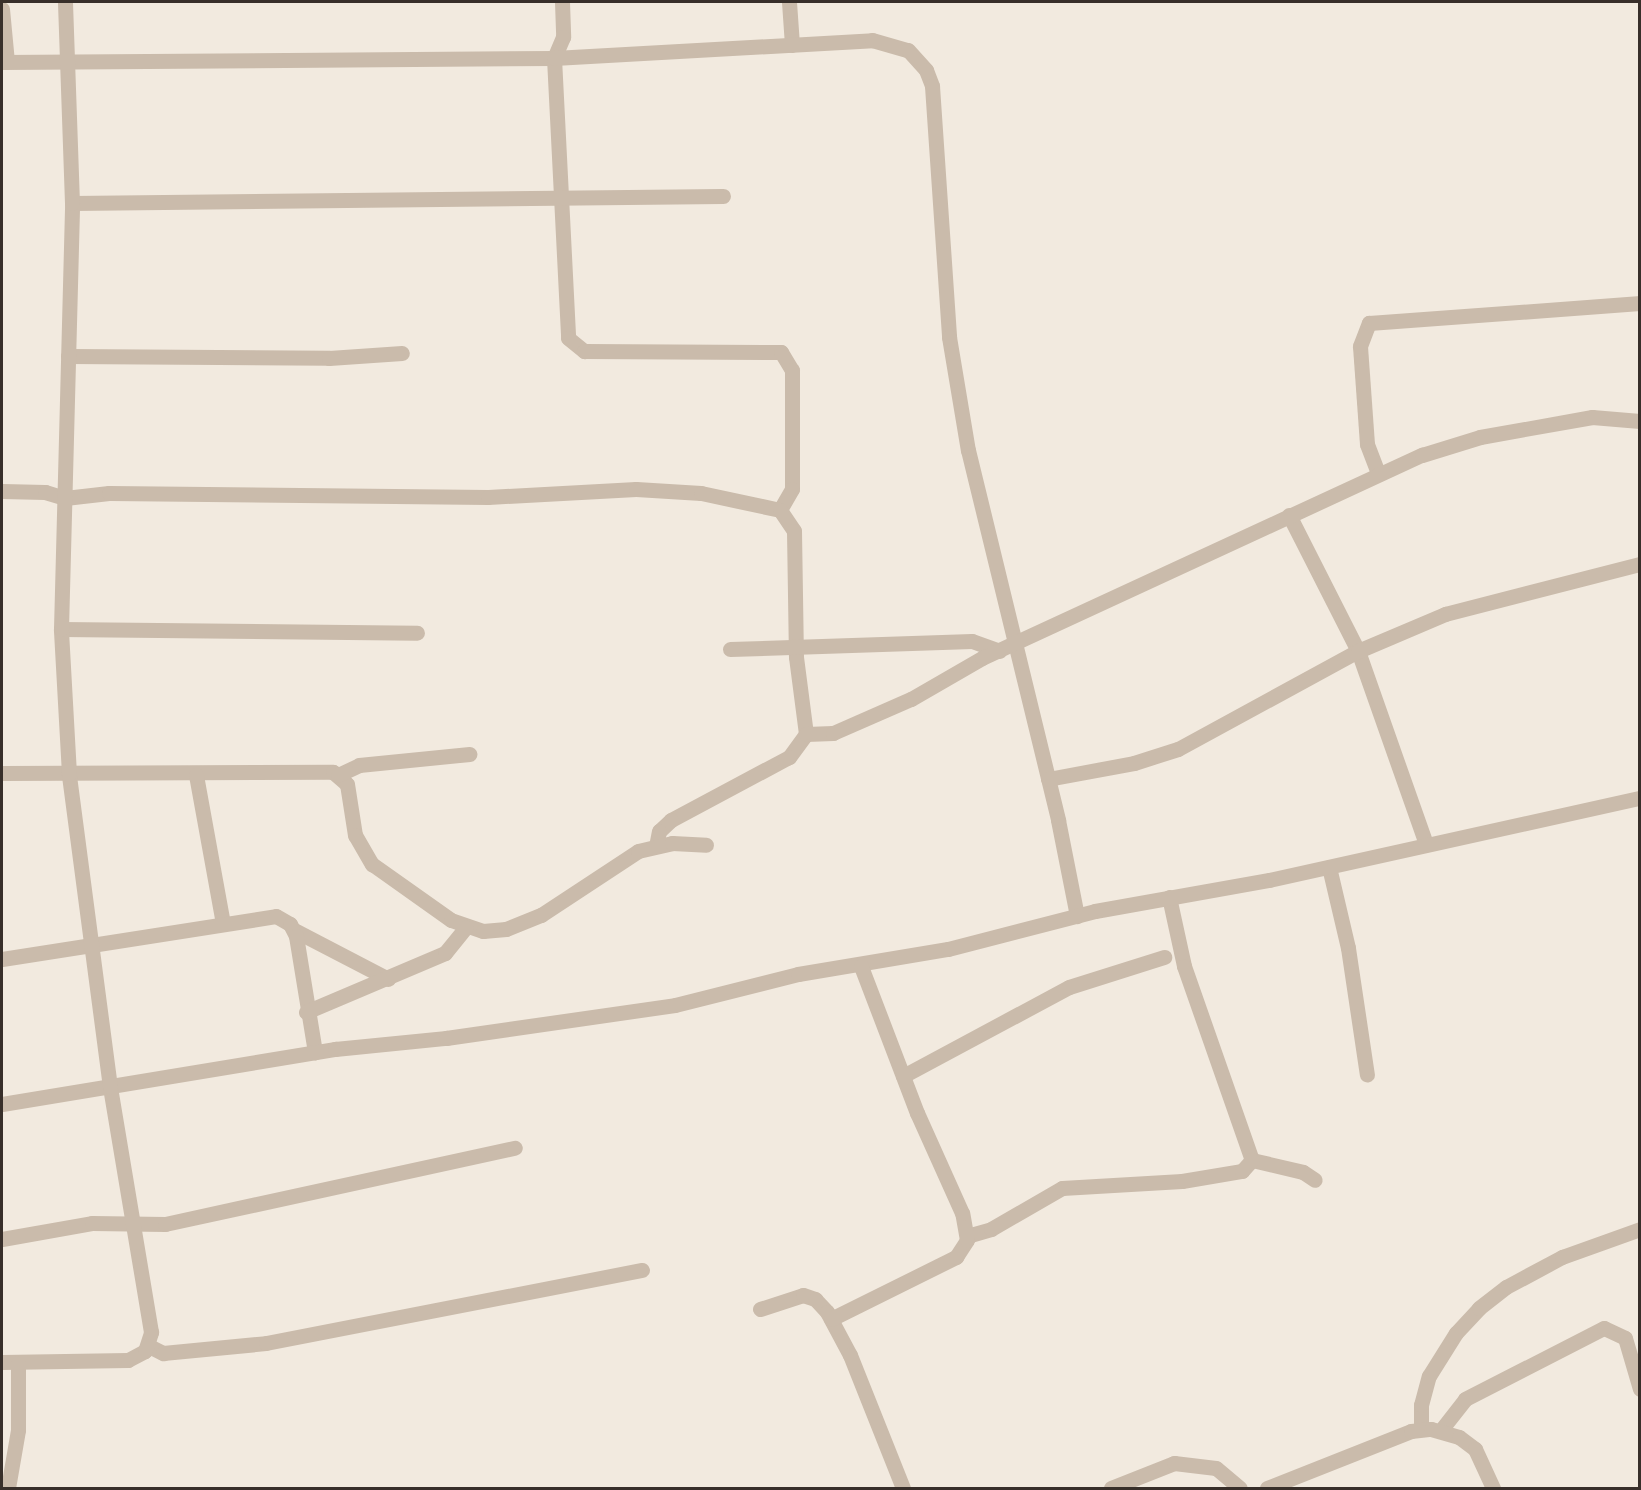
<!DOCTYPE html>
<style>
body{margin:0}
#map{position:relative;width:1641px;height:1490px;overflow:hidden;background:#f2eadf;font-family:Roboto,sans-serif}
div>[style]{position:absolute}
.street>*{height:15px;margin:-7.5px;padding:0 7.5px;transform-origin:7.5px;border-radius:7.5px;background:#cabbab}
span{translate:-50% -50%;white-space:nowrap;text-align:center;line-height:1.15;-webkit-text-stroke:6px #faf4ec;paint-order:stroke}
.frame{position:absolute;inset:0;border:3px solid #382f2a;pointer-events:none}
</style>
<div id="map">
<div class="street">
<i style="left:562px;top:2px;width:35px;rotate:88deg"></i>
<i style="left:563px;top:37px;width:23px;rotate:113deg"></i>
<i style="left:554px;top:58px;width:280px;rotate:87.1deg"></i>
<i style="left:568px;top:338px;width:21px;rotate:39deg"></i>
<i style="left:584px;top:351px;width:197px;rotate:0.3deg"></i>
<i style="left:781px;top:352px;width:21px;rotate:59deg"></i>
<i style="left:792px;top:370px;width:119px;rotate:90deg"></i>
<i style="left:792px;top:489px;width:24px;rotate:120deg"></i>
<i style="left:789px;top:2px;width:43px;rotate:86deg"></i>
<i style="left:2px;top:9px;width:53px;rotate:84.6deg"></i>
<i style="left:2px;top:62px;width:552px;rotate:-0.42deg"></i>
<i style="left:554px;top:58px;width:319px;rotate:-3.2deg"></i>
<i style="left:872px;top:40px;width:37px;rotate:16deg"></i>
<i style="left:908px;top:50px;width:27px;rotate:48deg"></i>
<i style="left:926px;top:70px;width:17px;rotate:69deg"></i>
<i style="left:932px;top:86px;width:252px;rotate:86.1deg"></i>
<i style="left:949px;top:337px;width:115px;rotate:80.5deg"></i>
<i style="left:968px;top:450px;width:381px;rotate:76.3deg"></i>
<i style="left:1058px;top:820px;width:98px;rotate:78.8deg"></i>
<i style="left:72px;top:203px;width:651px;rotate:-0.62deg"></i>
<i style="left:68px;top:356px;width:261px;rotate:0.4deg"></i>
<i style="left:329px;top:358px;width:73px;rotate:-3.9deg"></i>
<i style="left:1378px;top:473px;width:31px;rotate:-111deg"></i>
<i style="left:1367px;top:444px;width:98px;rotate:-94.1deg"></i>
<i style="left:1360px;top:346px;width:25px;rotate:-69deg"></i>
<i style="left:1369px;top:323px;width:272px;rotate:-4.2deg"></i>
<i style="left:2px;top:491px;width:43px;rotate:1.3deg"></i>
<i style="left:45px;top:492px;width:21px;rotate:17deg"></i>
<i style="left:65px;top:498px;width:44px;rotate:-6.5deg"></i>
<i style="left:109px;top:493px;width:379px;rotate:0.6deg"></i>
<i style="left:488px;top:497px;width:148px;rotate:-3.1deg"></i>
<i style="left:636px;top:489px;width:65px;rotate:3.5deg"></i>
<i style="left:701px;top:493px;width:81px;rotate:12.1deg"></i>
<i style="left:780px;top:510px;width:25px;rotate:56deg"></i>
<i style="left:794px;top:531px;width:126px;rotate:89.1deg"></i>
<i style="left:796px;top:657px;width:78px;rotate:82.6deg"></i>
<i style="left:806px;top:734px;width:29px;rotate:126deg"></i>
<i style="left:789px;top:757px;width:134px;rotate:151.9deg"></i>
<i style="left:671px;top:820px;width:16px;rotate:137deg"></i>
<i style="left:659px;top:831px;width:15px;rotate:101deg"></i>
<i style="left:1289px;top:515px;width:153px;rotate:63.1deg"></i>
<i style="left:1358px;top:651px;width:205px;rotate:70.6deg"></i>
<i style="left:61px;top:629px;width:356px;rotate:0.6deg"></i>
<i style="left:730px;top:649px;width:242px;rotate:-1.9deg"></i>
<i style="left:972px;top:641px;width:29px;rotate:20deg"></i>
<i style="left:806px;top:734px;width:27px;rotate:-2deg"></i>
<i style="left:833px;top:733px;width:85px;rotate:-23.6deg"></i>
<i style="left:911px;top:699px;width:82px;rotate:-30deg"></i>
<i style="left:982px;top:658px;width:485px;rotate:-24.8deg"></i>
<i style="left:1422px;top:455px;width:61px;rotate:-17.2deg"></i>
<i style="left:1480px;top:437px;width:114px;rotate:-10.1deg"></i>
<i style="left:1592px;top:417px;width:48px;rotate:4.8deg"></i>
<i style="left:2px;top:773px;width:331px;rotate:-0.2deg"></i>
<i style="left:333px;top:772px;width:18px;rotate:41deg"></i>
<i style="left:347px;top:784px;width:52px;rotate:81.1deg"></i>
<i style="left:355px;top:835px;width:34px;rotate:60deg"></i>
<i style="left:372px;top:864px;width:97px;rotate:35.3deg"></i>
<i style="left:451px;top:920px;width:34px;rotate:19deg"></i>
<i style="left:483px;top:931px;width:23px;rotate:-5deg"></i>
<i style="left:506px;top:929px;width:38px;rotate:-22deg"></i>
<i style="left:541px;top:915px;width:116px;rotate:-33.4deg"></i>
<i style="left:638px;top:851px;width:35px;rotate:-13deg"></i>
<i style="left:672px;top:843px;width:34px;rotate:3deg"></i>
<i style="left:196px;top:775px;width:151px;rotate:79.7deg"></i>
<i style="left:338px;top:775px;width:23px;rotate:-25deg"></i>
<i style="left:359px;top:765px;width:111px;rotate:-5.7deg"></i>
<i style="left:1048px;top:779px;width:87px;rotate:-10.5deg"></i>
<i style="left:1134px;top:763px;width:46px;rotate:-17.7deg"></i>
<i style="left:1178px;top:749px;width:205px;rotate:-28.6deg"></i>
<i style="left:1358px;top:651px;width:95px;rotate:-23deg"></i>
<i style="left:1445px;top:614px;width:201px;rotate:-14.4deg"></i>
<i style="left:1329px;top:867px;width:83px;rotate:76.8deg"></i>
<i style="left:1348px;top:948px;width:128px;rotate:81.5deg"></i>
<i style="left:1169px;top:897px;width:71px;rotate:77.7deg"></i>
<i style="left:1184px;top:966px;width:206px;rotate:70.7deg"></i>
<i style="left:294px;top:930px;width:106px;rotate:27.5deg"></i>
<i style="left:2px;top:959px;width:277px;rotate:-8.9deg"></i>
<i style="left:276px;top:916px;width:16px;rotate:30deg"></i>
<i style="left:290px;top:924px;width:13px;rotate:63deg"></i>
<i style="left:296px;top:936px;width:118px;rotate:80.7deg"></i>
<i style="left:306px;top:1012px;width:151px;rotate:-23deg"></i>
<i style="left:445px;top:953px;width:33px;rotate:-51deg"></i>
<i style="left:903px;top:1076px;width:188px;rotate:-28.2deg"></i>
<i style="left:1069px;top:987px;width:100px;rotate:-17.5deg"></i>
<i style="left:2px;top:1104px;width:338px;rotate:-9.4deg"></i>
<i style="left:335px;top:1049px;width:112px;rotate:-5.7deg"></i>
<i style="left:446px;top:1038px;width:231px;rotate:-8.2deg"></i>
<i style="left:675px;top:1005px;width:127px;rotate:-14.1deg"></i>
<i style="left:798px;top:974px;width:152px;rotate:-9.5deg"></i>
<i style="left:948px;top:949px;width:152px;rotate:-14.5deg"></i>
<i style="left:1095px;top:911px;width:177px;rotate:-10.1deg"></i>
<i style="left:1269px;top:880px;width:380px;rotate:-12.5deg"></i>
<i style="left:1252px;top:1160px;width:52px;rotate:13.2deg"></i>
<i style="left:1303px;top:1172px;width:14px;rotate:34deg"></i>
<i style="left:967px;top:1236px;width:25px;rotate:-16deg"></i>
<i style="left:991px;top:1229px;width:82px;rotate:-30deg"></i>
<i style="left:1062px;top:1188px;width:120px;rotate:-3.3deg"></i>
<i style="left:1182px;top:1181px;width:61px;rotate:-9.5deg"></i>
<i style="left:1242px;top:1171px;width:15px;rotate:-48deg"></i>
<i style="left:2px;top:1239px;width:91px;rotate:-10.1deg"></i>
<i style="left:92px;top:1223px;width:73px;rotate:0.8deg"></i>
<i style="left:165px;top:1224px;width:358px;rotate:-12.3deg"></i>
<i style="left:760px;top:1309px;width:45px;rotate:-18deg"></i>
<i style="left:803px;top:1295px;width:13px;rotate:18deg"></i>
<i style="left:815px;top:1299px;width:18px;rotate:47deg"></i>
<i style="left:827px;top:1312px;width:49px;rotate:61.9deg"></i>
<i style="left:850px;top:1355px;width:143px;rotate:68.3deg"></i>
<i style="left:831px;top:1319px;width:140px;rotate:-26.4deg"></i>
<i style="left:956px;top:1257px;width:20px;rotate:-57deg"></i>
<i style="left:967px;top:1240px;width:27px;rotate:-100deg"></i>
<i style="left:962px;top:1213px;width:110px;rotate:-114.2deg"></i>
<i style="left:917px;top:1113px;width:157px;rotate:-110.9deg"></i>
<i style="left:149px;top:1346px;width:16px;rotate:27deg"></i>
<i style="left:163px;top:1353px;width:103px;rotate:-5.5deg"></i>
<i style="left:266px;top:1343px;width:383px;rotate:-11deg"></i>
<i style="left:2px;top:1362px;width:126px;rotate:-0.9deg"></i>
<i style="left:128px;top:1360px;width:19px;rotate:-28deg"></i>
<i style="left:145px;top:1351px;width:20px;rotate:-72deg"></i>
<i style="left:151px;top:1332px;width:248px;rotate:-99.5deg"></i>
<i style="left:110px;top:1087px;width:316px;rotate:-97.5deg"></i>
<i style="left:69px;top:774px;width:145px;rotate:-93.2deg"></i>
<i style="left:61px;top:629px;width:426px;rotate:-88.5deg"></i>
<i style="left:72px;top:203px;width:201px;rotate:-92deg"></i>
<i style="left:1421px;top:1429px;width:24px;rotate:-90deg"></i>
<i style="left:1421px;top:1405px;width:30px;rotate:-75deg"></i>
<i style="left:1429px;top:1376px;width:51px;rotate:-57.9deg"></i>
<i style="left:1456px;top:1333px;width:34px;rotate:-47deg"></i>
<i style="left:1479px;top:1308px;width:34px;rotate:-38deg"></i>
<i style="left:1506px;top:1287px;width:64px;rotate:-28.2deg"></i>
<i style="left:1562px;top:1257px;width:83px;rotate:-19.7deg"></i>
<i style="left:1441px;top:1430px;width:39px;rotate:-52deg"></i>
<i style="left:1465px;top:1399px;width:156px;rotate:-27.1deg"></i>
<i style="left:1604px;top:1328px;width:23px;rotate:25deg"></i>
<i style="left:1625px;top:1338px;width:53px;rotate:73.6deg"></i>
<i style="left:8px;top:1488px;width:59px;rotate:-80.2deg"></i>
<i style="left:18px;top:1430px;width:67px;rotate:-90deg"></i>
<i style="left:1111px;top:1488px;width:68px;rotate:-21.6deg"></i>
<i style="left:1174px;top:1463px;width:42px;rotate:6.8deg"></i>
<i style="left:1216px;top:1468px;width:31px;rotate:40deg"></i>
<i style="left:1267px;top:1488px;width:155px;rotate:-21.6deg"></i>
<i style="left:1411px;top:1431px;width:20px;rotate:-6deg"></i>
<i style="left:1431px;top:1429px;width:29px;rotate:16deg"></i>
<i style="left:1459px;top:1437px;width:20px;rotate:37deg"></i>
<i style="left:1475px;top:1449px;width:43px;rotate:65.2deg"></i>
</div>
<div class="frame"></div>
</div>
